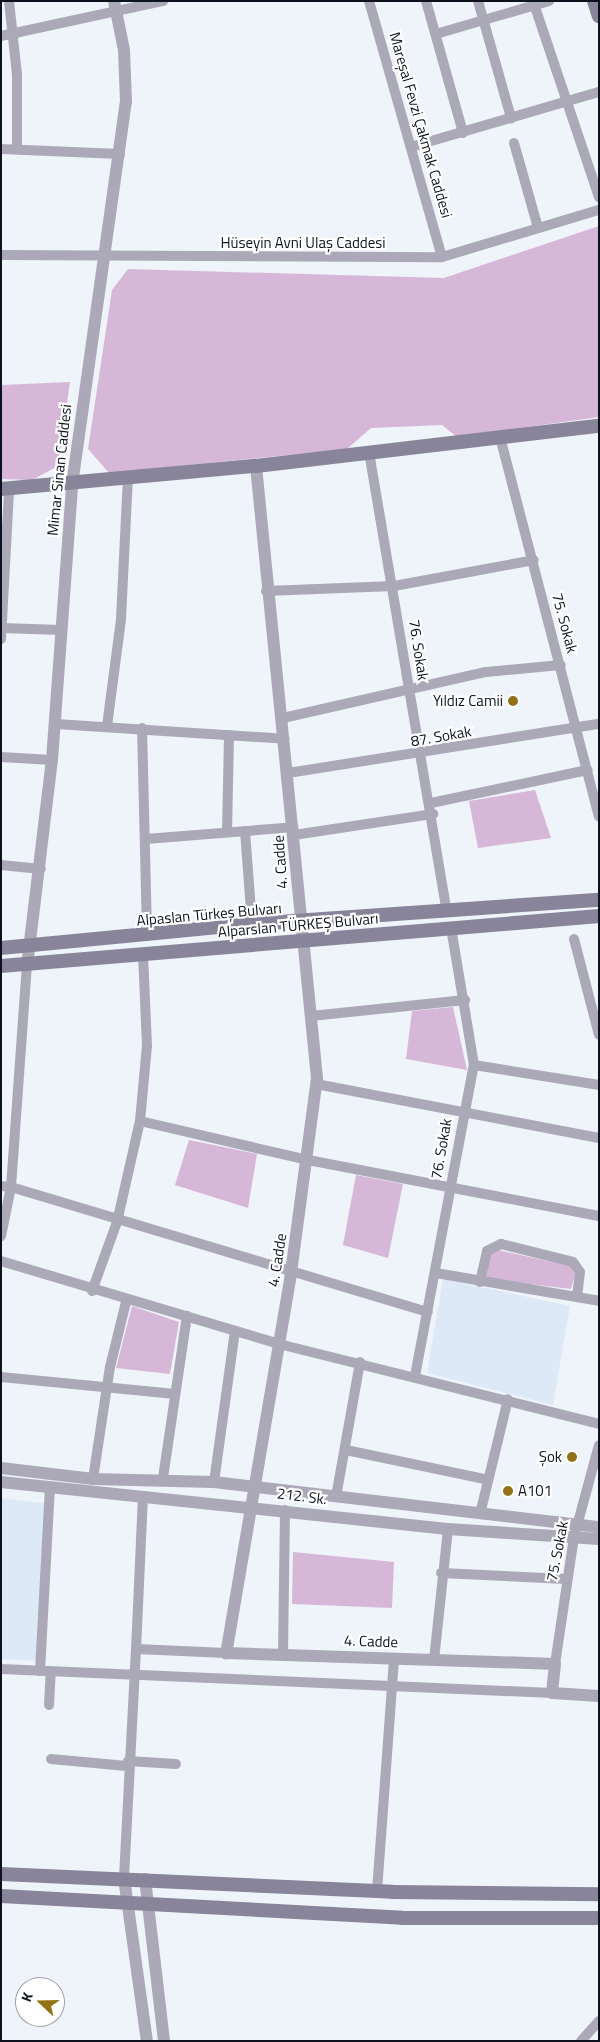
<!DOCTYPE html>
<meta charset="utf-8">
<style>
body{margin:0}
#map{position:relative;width:600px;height:2042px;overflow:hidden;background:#eff3fa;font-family:"Titillium Web",sans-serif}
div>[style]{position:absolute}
.built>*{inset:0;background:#dee9f7}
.green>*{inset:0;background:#d7b7d7}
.minor>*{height:10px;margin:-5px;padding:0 5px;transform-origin:5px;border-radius:5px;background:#aba9b8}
.tertiary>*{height:12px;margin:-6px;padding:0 6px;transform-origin:6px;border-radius:6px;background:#aba9b8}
.secondary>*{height:14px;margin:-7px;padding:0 7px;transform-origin:7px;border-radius:7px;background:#88859a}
.dots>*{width:14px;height:14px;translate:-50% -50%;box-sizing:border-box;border:2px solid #fff;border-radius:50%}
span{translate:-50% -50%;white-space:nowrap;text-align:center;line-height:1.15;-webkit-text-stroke:4.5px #fff;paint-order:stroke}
.street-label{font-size:15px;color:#0c131e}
.poi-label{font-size:15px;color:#0c131e}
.right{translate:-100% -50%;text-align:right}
.left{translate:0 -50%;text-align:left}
.frame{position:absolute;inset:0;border:2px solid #0c131e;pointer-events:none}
.north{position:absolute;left:15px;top:1977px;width:50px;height:50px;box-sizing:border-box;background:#fff;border:1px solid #9ea1a5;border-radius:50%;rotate:291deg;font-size:14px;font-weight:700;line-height:20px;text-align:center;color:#0c131e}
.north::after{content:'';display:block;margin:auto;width:18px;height:22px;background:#927117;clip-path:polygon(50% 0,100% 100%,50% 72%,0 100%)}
</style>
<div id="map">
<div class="built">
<i style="clip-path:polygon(443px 1279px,570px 1306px,553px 1405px,427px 1373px)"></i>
<i style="clip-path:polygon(1px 1498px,48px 1504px,38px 1661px,1px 1659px)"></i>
</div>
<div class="green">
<i style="clip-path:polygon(599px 226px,599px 417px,457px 437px,442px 425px,371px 428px,347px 449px,109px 473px,88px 449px,112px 290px,128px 269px,444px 278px)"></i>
<i style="clip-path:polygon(70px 382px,58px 466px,32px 480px,1px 479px,1px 385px)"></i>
<i style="clip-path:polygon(535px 790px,551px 838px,478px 848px,469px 801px)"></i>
<i style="clip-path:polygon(453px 1007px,467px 1070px,406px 1059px,412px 1011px)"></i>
<i style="clip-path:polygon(189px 1140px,257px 1154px,248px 1208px,175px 1185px)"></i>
<i style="clip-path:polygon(356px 1175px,403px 1184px,388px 1258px,343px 1245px)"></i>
<i style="clip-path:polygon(498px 1250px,571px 1266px,575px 1275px,571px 1289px,486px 1279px,491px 1252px)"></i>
<i style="clip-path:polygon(132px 1306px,179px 1322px,170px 1374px,116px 1368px)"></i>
<i style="clip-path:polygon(293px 1552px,394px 1562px,392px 1608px,292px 1604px)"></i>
</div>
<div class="minor">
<i style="left:9px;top:1px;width:74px;rotate:83.8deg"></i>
<i style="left:17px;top:75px;width:74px;rotate:90deg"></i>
<i style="left:369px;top:1px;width:266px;rotate:74.1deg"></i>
<i style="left:426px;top:1px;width:137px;rotate:74.3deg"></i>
<i style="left:478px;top:1px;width:122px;rotate:74.2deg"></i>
<i style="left:533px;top:1px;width:207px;rotate:71.4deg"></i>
<i style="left:436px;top:34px;width:118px;rotate:-16.3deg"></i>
<i style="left:1px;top:36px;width:166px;rotate:-12.2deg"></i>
<i style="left:514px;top:143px;width:88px;rotate:74.2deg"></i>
<i style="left:414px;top:146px;width:193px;rotate:-16.3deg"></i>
<i style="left:1px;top:149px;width:119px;rotate:2.4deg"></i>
<i style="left:1px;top:255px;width:441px;rotate:0.3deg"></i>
<i style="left:442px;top:257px;width:164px;rotate:-16.7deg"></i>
<i style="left:500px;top:437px;width:392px;rotate:75.4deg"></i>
<i style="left:369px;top:452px;width:466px;rotate:80.4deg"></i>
<i style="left:266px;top:591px;width:128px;rotate:-2.2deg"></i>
<i style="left:394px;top:586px;width:142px;rotate:-10.5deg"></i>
<i style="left:1px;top:628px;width:61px;rotate:1.9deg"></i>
<i style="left:1px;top:639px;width:150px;rotate:-86.9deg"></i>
<i style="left:283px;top:718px;width:208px;rotate:-12.8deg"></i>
<i style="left:486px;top:672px;width:75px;rotate:-5.3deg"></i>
<i style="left:56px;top:724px;width:229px;rotate:3.7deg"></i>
<i style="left:107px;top:726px;width:108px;rotate:-82.5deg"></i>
<i style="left:121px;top:619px;width:143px;rotate:-87.2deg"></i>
<i style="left:142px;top:728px;width:208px;rotate:88.6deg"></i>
<i style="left:1px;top:757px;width:51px;rotate:3.4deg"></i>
<i style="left:288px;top:773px;width:315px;rotate:-9deg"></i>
<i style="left:431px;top:803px;width:160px;rotate:-11.9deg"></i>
<i style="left:245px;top:831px;width:93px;rotate:85.7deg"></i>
<i style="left:227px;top:832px;width:97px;rotate:-88.8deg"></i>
<i style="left:294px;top:835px;width:141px;rotate:-8.6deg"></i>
<i style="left:146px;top:839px;width:148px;rotate:-4.6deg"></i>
<i style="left:1px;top:865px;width:40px;rotate:5.7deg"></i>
<i style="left:574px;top:939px;width:99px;rotate:75.4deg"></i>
<i style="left:311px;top:1016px;width:155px;rotate:-5.9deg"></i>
<i style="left:474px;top:1065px;width:127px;rotate:9.1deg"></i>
<i style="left:316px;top:1084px;width:288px;rotate:10.8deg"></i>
<i style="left:140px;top:1121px;width:172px;rotate:13.1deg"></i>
<i style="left:308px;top:1160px;width:296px;rotate:10.9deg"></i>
<i style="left:1px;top:1186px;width:10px;rotate:6deg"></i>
<i style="left:11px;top:1187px;width:222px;rotate:-85.9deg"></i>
<i style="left:1px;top:1236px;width:50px;rotate:-78.5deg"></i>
<i style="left:11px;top:1187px;width:435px;rotate:16.7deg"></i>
<i style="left:1px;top:1261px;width:290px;rotate:16.6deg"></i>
<i style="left:279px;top:1344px;width:330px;rotate:14deg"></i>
<i style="left:436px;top:1273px;width:165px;rotate:9.7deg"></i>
<i style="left:480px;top:1282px;width:32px;rotate:-77deg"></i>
<i style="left:487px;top:1251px;width:16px;rotate:-27deg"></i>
<i style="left:501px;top:1244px;width:74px;rotate:14deg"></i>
<i style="left:573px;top:1262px;width:12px;rotate:55deg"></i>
<i style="left:580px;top:1272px;width:25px;rotate:97deg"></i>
<i style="left:92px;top:1291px;width:73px;rotate:-70.1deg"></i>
<i style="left:117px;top:1222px;width:104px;rotate:-77.2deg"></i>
<i style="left:140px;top:1121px;width:75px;rotate:-84.7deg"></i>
<i style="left:147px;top:1046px;width:92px;rotate:-92.5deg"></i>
<i style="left:415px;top:1376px;width:317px;rotate:-79.3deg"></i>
<i style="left:474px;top:1065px;width:139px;rotate:-99.5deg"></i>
<i style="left:1px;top:1377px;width:175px;rotate:5.6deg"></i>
<i style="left:346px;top:1450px;width:142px;rotate:11.8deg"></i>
<i style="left:163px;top:1478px;width:164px;rotate:-81.6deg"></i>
<i style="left:93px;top:1479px;width:113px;rotate:-81.4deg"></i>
<i style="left:110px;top:1367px;width:67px;rotate:-76.2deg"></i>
<i style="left:214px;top:1482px;width:152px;rotate:-82.1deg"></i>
<i style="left:143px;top:1496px;width:153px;rotate:92.6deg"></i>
<i style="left:136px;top:1649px;width:90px;rotate:2.5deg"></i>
<i style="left:336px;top:1497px;width:137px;rotate:-79.9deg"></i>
<i style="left:480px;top:1514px;width:118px;rotate:-76.3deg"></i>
<i style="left:441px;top:1573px;width:125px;rotate:2.7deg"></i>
<i style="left:283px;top:1654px;width:144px;rotate:-89.2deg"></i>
<i style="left:434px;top:1660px;width:132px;rotate:-83.9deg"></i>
<i style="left:555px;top:1664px;width:128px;rotate:-81.5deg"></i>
<i style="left:574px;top:1537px;width:95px;rotate:-74.8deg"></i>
<i style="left:1px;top:1669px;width:552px;rotate:2.49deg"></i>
<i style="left:40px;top:1671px;width:182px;rotate:-86.9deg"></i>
<i style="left:49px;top:1705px;width:34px;rotate:-87deg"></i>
<i style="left:51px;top:1759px;width:76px;rotate:5.3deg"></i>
<i style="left:128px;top:1761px;width:48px;rotate:3.6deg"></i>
<i style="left:124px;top:1878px;width:229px;rotate:-87deg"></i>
<i style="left:377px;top:1891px;width:234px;rotate:-85.8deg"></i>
<i style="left:581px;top:2041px;width:27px;rotate:-48deg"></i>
</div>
<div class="tertiary">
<i style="left:256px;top:466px;width:615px;rotate:84.31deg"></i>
<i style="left:317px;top:1078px;width:198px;rotate:97.6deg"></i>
<i style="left:291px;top:1274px;width:385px;rotate:99.7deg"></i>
<i style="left:226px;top:1653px;width:329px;rotate:1.9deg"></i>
<i style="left:555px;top:1664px;width:29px;rotate:96deg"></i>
<i style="left:552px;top:1693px;width:47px;rotate:3.7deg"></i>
<i style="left:27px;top:966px;width:208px;rotate:-83.1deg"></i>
<i style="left:52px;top:760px;width:276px;rotate:-85.8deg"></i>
<i style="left:72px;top:485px;width:387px;rotate:-82deg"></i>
<i style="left:126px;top:102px;width:52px;rotate:-92.2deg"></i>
<i style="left:124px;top:50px;width:50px;rotate:-101.5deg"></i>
<i style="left:1px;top:1468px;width:93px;rotate:6.8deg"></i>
<i style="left:93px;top:1479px;width:121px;rotate:1.4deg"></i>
<i style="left:214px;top:1482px;width:388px;rotate:6.7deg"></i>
<i style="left:1px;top:1482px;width:449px;rotate:6deg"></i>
<i style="left:448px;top:1529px;width:151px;rotate:3.8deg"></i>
<i style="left:124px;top:1878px;width:165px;rotate:82deg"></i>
<i style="left:145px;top:1879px;width:163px;rotate:83.3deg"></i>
</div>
<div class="secondary">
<i style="left:594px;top:1px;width:16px;rotate:72deg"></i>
<i style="left:1px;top:489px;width:256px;rotate:-5.2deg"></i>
<i style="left:256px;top:466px;width:345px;rotate:-6.7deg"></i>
<i style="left:1px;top:948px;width:252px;rotate:-5.5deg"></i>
<i style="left:252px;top:924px;width:348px;rotate:-4deg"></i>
<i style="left:1px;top:966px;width:600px;rotate:-4.78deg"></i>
<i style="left:1px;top:1874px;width:392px;rotate:2.6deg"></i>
<i style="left:393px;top:1892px;width:206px;rotate:0.6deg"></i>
<i style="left:1px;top:1896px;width:402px;rotate:3.1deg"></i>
<i style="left:402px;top:1918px;width:197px"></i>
</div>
<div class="dots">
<i style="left:513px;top:701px;background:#927117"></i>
<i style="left:572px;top:1457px;background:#927117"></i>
<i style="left:508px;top:1491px;background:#927117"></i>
</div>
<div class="street-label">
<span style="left:421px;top:125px;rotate:74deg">Mareşal Fevzi Çakmak Caddesi</span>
<span style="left:303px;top:243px">Hüseyin Avni Ulaş Caddesi</span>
<span style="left:59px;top:470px;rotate:-84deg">Mimar Sinan Caddesi</span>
<span style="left:565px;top:623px;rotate:75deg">75. Sokak</span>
<span style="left:419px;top:650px;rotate:81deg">76. Sokak</span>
<span style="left:441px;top:736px;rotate:-10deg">87. Sokak</span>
<span style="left:280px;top:862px;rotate:-94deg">4. Cadde</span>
<span style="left:209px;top:914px;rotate:-5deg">Alpaslan Türkeş Bulvarı</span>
<span style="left:298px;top:925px;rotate:-5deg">Alparslan TÜRKEŞ Bulvarı</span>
<span style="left:441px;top:1149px;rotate:-80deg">76. Sokak</span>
<span style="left:277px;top:1260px;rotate:-81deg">4. Cadde</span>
<span style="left:302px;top:1496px;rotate:7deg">212. Sk.</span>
<span style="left:557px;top:1551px;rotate:-79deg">75. Sokak</span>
<span style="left:371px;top:1641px;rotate:2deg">4. Cadde</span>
</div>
<div class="poi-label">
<span class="right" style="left:503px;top:701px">Yıldız Camii</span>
<span class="right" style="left:562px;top:1457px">Şok</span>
<span class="left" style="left:518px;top:1491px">A101</span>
</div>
<div class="frame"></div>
<div class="north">K</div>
</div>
